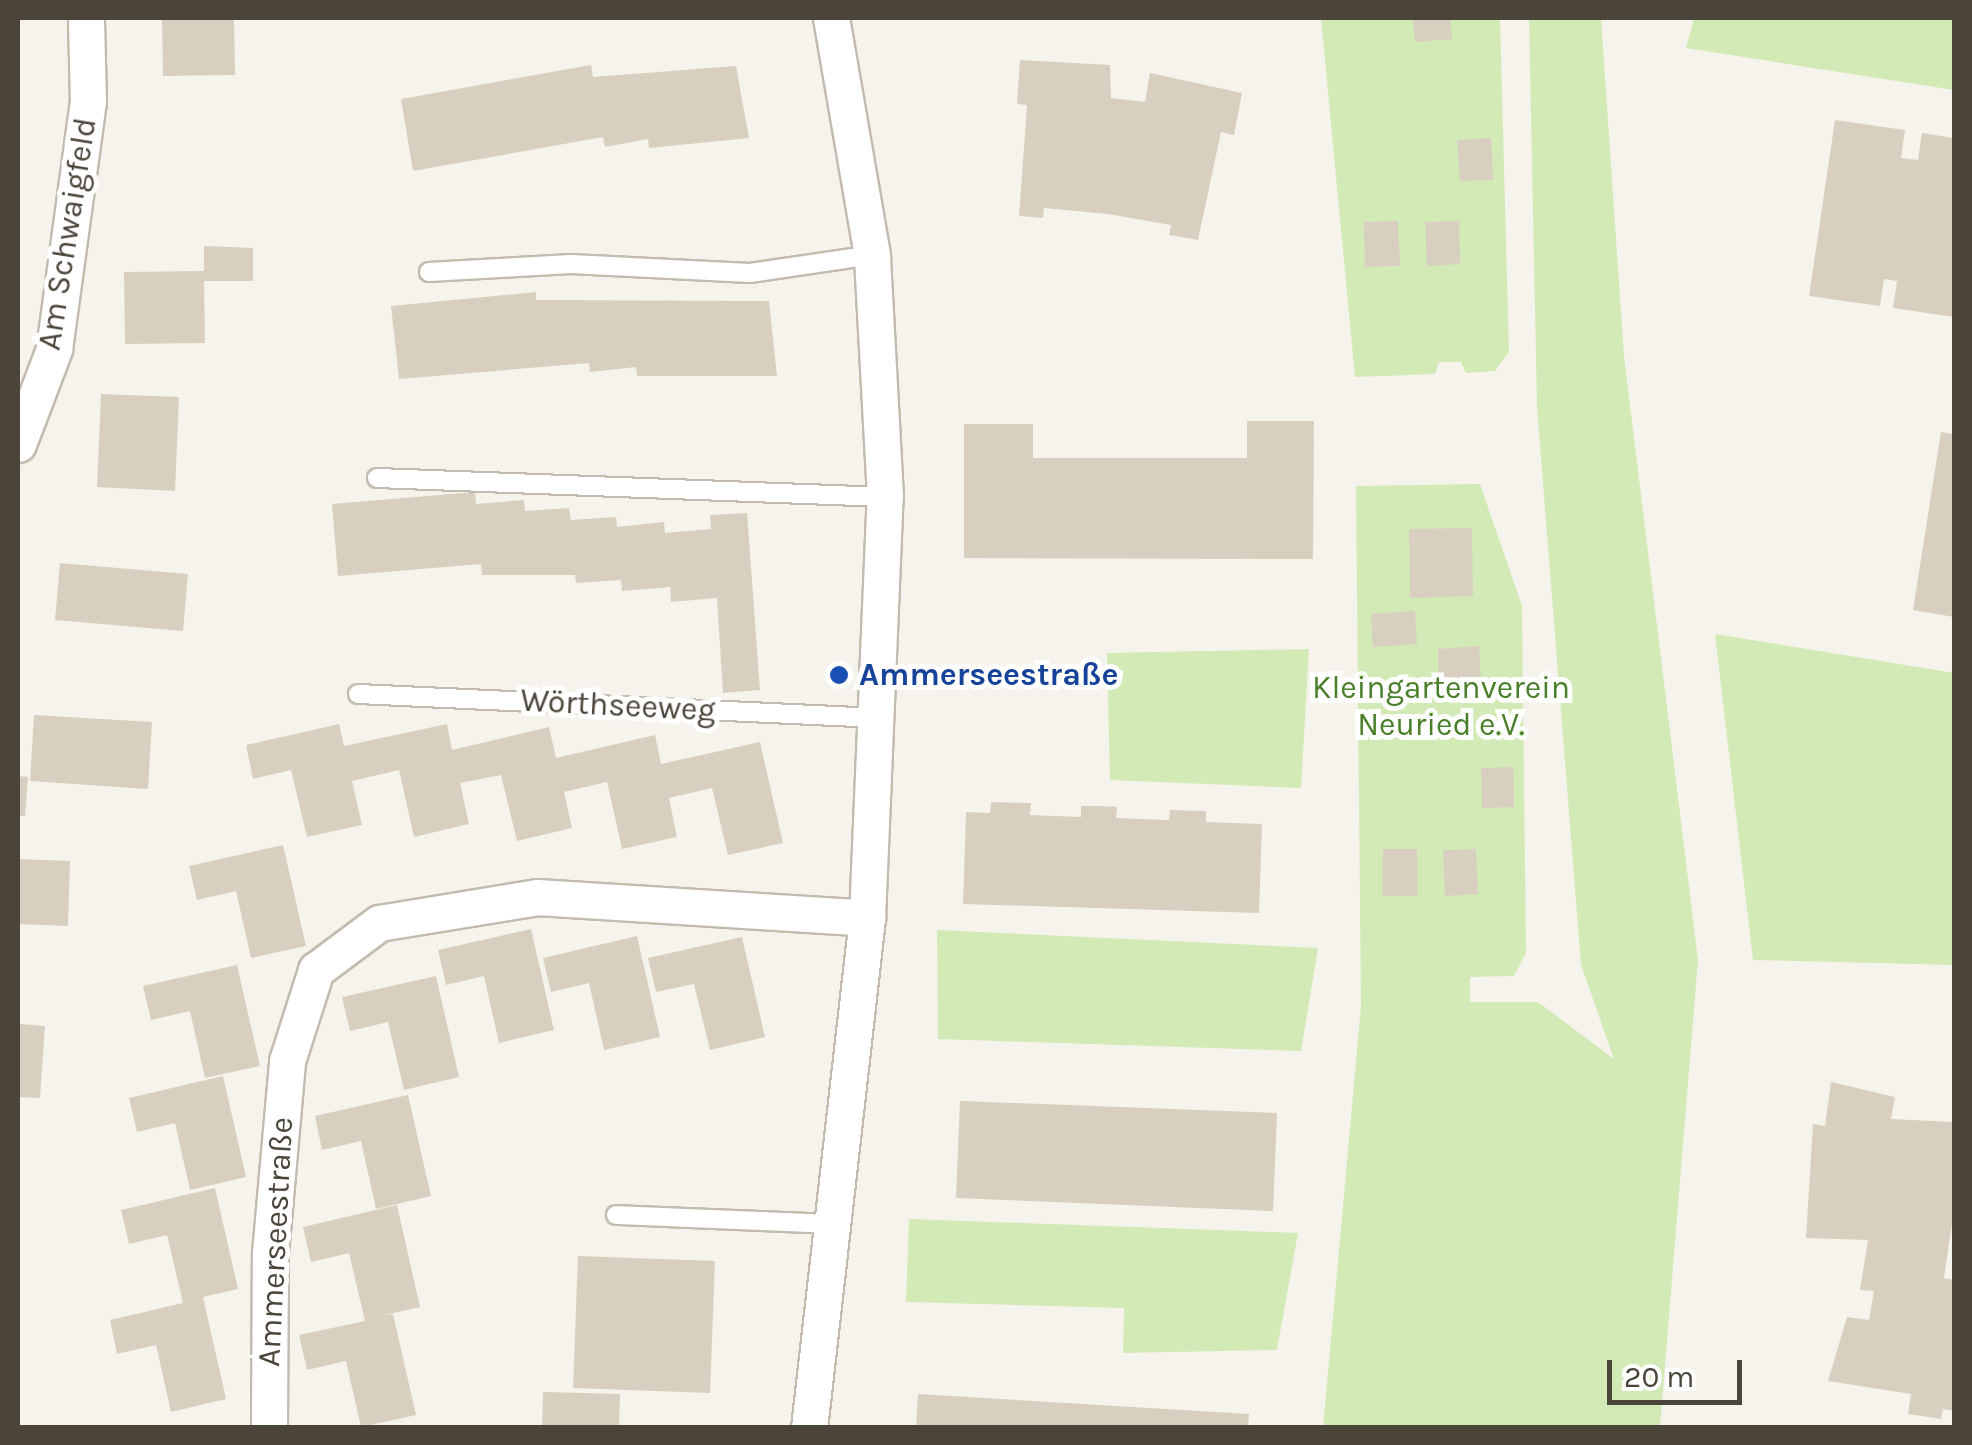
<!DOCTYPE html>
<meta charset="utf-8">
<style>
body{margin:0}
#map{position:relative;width:1972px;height:1445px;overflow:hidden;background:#f6f3ec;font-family:Karla,sans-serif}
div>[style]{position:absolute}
.green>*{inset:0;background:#d2eab5}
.building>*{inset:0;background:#d8cfc1}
.roads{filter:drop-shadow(2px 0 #c2bbae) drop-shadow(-2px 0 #c2bbae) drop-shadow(0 2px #c2bbae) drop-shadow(0 -2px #c2bbae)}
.service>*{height:18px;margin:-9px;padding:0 9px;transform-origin:9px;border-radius:9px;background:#fff}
.minor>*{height:35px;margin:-17.5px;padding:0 17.5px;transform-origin:17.5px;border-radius:17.5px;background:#fff}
.dots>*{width:28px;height:28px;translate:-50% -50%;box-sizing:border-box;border:5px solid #fff;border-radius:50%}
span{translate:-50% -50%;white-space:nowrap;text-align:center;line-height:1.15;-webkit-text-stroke:10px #fff;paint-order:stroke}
.street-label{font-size:32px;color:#4b4439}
.transit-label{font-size:32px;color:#164399;font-weight:700}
.left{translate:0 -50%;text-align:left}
.park-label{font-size:32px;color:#4a7f2a}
.frame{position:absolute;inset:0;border:20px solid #4b4439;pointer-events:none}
.scale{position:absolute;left:1607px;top:1360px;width:135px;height:45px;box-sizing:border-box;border:5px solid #4b4439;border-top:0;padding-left:12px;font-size:30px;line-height:35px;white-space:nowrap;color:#4b4439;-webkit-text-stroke:8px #fff;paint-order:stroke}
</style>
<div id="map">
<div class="green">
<i style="clip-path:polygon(1321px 18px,1500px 18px,1509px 352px,1495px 371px,1466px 373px,1461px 362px,1439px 362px,1435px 374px,1355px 377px)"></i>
<i style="clip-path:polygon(1529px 18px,1601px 18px,1624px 356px,1698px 960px,1660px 1427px,1323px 1428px,1361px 1006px,1356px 486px,1480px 484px,1522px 606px,1526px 953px,1514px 976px,1470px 977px,1470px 1002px,1538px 1002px,1614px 1059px,1581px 965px,1537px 407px)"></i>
<i style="clip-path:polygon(1694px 18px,1954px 18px,1954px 90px,1686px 48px)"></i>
<i style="clip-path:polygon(1715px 634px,1954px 673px,1954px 965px,1753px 960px)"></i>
<i style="clip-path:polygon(1309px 649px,1301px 788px,1110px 780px,1107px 653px)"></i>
<i style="clip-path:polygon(937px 930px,1318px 948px,1301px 1051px,938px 1039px)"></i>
<i style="clip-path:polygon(909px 1219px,1298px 1233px,1277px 1350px,1123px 1353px,1124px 1308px,906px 1302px)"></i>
</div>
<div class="building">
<i style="clip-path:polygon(162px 18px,234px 18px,235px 75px,163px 76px)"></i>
<i style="clip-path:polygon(1413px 18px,1450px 18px,1452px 39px,1415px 42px)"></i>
<i style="clip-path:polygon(1020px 60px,1110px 65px,1111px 98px,1145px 102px,1150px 73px,1242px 93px,1234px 135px,1221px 132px,1198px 240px,1169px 235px,1171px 225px,1108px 214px,1044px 208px,1043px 218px,1019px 216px,1027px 105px,1017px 104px)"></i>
<i style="clip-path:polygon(591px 65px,593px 77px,736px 66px,749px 138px,649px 148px,648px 139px,605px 147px,603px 137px,413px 171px,401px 99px)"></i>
<i style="clip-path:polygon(1835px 120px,1905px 130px,1901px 158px,1918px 160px,1922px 133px,1954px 138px,1954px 317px,1893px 308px,1897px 281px,1884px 279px,1880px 306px,1809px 296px)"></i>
<i style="clip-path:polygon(1491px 138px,1493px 180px,1460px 181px,1457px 140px)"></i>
<i style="clip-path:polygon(1398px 221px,1400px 266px,1365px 267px,1364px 222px)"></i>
<i style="clip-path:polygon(1459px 221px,1460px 264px,1427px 266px,1425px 222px)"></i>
<i style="clip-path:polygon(204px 246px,253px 248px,253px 281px,204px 281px,205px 343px,125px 344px,124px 272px,204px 271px)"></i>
<i style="clip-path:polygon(536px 292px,536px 300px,769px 301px,777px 376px,637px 376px,636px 367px,590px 372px,589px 363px,399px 379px,391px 306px)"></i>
<i style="clip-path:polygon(101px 394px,179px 397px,175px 491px,97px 487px)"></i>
<i style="clip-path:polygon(1247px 421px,1314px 421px,1313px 559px,964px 558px,964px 424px,1033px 424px,1033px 458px,1247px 458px)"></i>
<i style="clip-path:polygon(1941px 432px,1954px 434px,1954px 617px,1913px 610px)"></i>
<i style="clip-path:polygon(475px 492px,476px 504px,524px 500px,525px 511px,569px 508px,571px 520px,616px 517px,617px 527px,664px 522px,665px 533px,711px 529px,710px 515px,747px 513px,760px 690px,723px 693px,717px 598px,671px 602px,670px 587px,622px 591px,621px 580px,576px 583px,575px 575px,482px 575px,481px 564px,338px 576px,332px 504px)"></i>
<i style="clip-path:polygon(1472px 528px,1473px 596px,1410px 598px,1409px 529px)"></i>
<i style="clip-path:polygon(60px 563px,188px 574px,183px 631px,55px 620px)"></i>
<i style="clip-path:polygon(1415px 611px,1417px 644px,1373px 647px,1371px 614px)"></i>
<i style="clip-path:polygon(1479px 646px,1481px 679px,1439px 681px,1438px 649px)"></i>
<i style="clip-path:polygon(34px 715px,152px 722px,148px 789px,30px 781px)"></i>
<i style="clip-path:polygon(339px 724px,344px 746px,447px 724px,452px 750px,549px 727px,556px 758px,655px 735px,661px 764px,760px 742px,783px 843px,728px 855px,712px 788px,669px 798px,677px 837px,622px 849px,607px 782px,564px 792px,572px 828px,517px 841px,501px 775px,460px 783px,469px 824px,414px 837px,399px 770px,352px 781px,362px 825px,307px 837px,291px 770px,253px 779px,246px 745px)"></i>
<i style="clip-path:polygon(1513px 767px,1514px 807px,1482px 808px,1481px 768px)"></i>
<i style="clip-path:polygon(18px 776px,28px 777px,25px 816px,18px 816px)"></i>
<i style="clip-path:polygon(991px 802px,1031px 803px,1030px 815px,1081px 817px,1081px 806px,1099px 806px,1117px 807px,1116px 818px,1169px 820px,1170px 810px,1206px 811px,1206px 822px,1262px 824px,1259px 913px,963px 904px,966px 812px,990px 813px)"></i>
<i style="clip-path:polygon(283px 845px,306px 946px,251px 958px,236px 891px,197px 900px,189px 866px)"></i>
<i style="clip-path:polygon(1383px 849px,1417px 849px,1417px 896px,1383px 896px)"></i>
<i style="clip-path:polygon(1476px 849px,1478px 894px,1445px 896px,1443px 850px)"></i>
<i style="clip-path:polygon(18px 859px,70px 861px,68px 926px,18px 924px)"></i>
<i style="clip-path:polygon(531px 929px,554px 1030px,499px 1043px,484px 976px,446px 985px,438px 950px)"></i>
<i style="clip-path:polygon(637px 936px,660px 1037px,604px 1050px,589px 983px,551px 992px,543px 958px)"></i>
<i style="clip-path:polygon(742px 937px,765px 1037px,710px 1050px,694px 984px,656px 992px,648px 958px)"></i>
<i style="clip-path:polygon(237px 965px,260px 1066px,205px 1078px,190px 1011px,151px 1020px,143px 986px)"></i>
<i style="clip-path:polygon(436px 976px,459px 1077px,404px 1090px,388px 1022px,350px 1031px,342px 997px)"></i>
<i style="clip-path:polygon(20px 1024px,45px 1026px,40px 1098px,18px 1097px)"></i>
<i style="clip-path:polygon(223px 1076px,246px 1177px,190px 1190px,175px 1123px,137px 1132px,129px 1098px)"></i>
<i style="clip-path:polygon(1831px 1082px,1895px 1097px,1891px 1119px,1954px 1122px,1954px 1210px,1944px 1278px,1954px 1280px,1954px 1411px,1943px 1409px,1941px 1419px,1908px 1414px,1911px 1394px,1828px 1381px,1847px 1317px,1869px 1320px,1874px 1291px,1860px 1290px,1868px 1240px,1806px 1238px,1813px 1124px,1825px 1126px)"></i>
<i style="clip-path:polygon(408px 1095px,431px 1196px,376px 1209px,361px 1141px,322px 1150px,315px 1116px)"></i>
<i style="clip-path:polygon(960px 1101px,1277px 1113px,1273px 1211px,956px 1198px)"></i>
<i style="clip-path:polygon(215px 1188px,238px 1289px,203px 1297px,226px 1399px,171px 1412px,156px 1345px,117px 1354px,110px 1320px,183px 1303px,167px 1235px,129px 1244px,121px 1210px)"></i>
<i style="clip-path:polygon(397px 1205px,420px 1307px,380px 1316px,393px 1314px,416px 1415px,361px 1427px,346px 1361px,307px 1370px,299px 1335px,365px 1321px,349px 1253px,311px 1262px,303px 1227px)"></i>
<i style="clip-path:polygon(578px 1256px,715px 1261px,710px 1393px,573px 1388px)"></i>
<i style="clip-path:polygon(543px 1392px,620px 1394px,619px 1428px,542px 1428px)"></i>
<i style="clip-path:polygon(918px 1394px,1249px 1414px,1248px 1428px,916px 1428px)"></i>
</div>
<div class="roads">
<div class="service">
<i style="left:429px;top:272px;width:142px;rotate:-3.2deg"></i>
<i style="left:571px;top:264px;width:179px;rotate:2.9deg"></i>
<i style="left:750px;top:273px;width:123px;rotate:-8.4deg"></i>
<i style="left:377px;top:478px;width:508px;rotate:2.14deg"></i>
<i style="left:358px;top:694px;width:521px;rotate:2.64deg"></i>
<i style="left:616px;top:1215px;width:214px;rotate:2.4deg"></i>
</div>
<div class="minor">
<i style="left:18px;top:444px;width:102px;rotate:-69.2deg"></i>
<i style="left:54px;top:349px;width:249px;rotate:-82.2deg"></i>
<i style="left:88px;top:102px;width:84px;rotate:-91.4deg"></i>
<i style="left:269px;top:1428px;width:175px;rotate:-89.7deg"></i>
<i style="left:270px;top:1253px;width:193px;rotate:-84.9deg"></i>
<i style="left:287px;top:1061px;width:96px;rotate:-72.3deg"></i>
<i style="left:316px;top:970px;width:79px;rotate:-36.7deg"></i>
<i style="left:379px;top:923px;width:160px;rotate:-9.3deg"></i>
<i style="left:537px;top:897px;width:331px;rotate:3.6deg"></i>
<i style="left:809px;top:1428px;width:513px;rotate:-83.51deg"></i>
<i style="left:867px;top:918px;width:421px;rotate:-87.6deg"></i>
<i style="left:885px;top:497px;width:242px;rotate:-93.1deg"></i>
<i style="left:872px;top:255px;width:241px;rotate:-99.8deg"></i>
</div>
</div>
<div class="dots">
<i style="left:839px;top:675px;background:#1a4fb4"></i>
</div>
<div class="street-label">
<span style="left:68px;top:234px;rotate:-81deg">Am Schwaigfeld</span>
<span style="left:618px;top:706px;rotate:3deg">Wörthseeweg</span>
<span style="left:276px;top:1242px;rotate:-87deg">Ammerseestraße</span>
</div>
<div class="transit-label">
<span class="left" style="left:859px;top:675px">Ammerseestraße</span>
</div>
<div class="park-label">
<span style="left:1441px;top:707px">Kleingartenverein<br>Neuried e.V.</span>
</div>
<div class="frame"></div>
<div class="scale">20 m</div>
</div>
